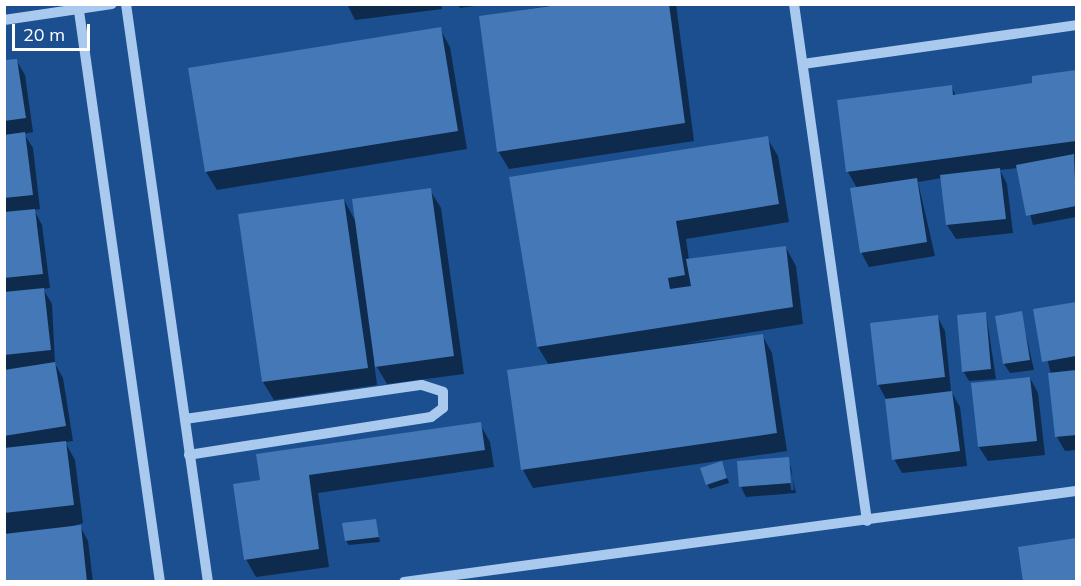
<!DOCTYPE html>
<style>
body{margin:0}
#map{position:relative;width:1081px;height:586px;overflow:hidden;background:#1b4f8f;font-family:Mulish,sans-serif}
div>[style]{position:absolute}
.shadow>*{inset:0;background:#0007}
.building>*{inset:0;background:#4478b7}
.minor>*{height:10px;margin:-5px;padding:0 5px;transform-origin:5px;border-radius:5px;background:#a9c9ee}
span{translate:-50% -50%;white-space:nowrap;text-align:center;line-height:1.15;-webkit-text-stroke:4.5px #1b4f8f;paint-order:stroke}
.frame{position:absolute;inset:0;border:6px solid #fff;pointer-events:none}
.scale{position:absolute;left:12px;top:24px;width:78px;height:27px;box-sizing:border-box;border:3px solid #fff;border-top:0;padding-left:8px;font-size:18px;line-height:21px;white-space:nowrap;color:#fff;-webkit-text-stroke:4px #1b4f8f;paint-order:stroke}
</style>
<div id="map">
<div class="shadow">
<i style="clip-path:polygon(347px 4px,441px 4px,442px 9px,355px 20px)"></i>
<i style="clip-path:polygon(458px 4px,489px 4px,460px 8px)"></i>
<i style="clip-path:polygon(559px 4px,676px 4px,694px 141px,509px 169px,498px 151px,480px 17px)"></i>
<i style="clip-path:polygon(440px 29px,450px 47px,467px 149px,217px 190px,206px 172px,190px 70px)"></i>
<i style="clip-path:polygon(16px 60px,25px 75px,33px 132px,24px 134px,33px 148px,40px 209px,34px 210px,42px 225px,50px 288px,43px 289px,52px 304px,55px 364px,63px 378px,73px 441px,65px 442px,75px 460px,83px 523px,69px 527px,80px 526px,88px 541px,93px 582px,4px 582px,4px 62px)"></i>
<i style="clip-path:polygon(1076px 72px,1076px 217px,1033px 225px,1018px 168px,1000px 170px,1007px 184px,1013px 233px,956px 239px,947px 225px,942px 178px,918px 182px,935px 256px,869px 267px,861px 252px,857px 188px,848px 172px,838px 102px,951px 86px,956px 96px,1034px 85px,1033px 78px)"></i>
<i style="clip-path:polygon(767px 138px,778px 156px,789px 222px,686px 239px,689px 260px,786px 248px,796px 266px,803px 324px,684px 343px,762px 335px,772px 353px,787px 451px,533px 488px,523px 470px,549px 365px,538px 347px,511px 179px)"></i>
<i style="clip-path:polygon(430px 190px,441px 208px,464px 374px,387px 384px,374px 362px,377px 385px,274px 400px,263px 382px,240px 215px,344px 200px,357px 224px)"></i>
<i style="clip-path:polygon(1076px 303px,1076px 450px,1065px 451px,1057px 437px,1051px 374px,1035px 310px)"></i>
<i style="clip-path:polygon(986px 313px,996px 379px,969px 381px,963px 371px)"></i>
<i style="clip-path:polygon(1021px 313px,1034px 370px,1010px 373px,1004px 364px)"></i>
<i style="clip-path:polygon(937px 316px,945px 331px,951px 391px,960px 407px,967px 466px,902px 473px,894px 459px,886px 399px,878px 384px)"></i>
<i style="clip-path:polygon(1030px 378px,1038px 393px,1045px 455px,988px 461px,979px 447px,972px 385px)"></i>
<i style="clip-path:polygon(480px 424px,490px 442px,494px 467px,318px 493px,329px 567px,256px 577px,246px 559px,262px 481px)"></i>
<i style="clip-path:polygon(evenodd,788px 459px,796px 493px,746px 497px,741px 487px,788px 459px,788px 467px,791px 467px,794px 490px,791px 490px,788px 467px)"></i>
<i style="clip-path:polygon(724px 468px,729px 483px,710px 489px,707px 484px)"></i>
<i style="clip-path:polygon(376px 521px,380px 542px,349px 545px,346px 541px)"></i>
<i style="clip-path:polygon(1076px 540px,1076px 582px,1024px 582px,1019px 548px)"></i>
</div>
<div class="building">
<i style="clip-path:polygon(565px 4px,669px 4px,685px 123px,497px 152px,479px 16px)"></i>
<i style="clip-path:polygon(441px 27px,458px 131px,205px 172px,188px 68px)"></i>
<i style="clip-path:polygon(17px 59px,26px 118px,4px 121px,4px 60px)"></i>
<i style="clip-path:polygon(1076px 70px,1076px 141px,846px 172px,837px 100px,952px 85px,953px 95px,1032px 83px,1032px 76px)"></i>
<i style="clip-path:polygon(25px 132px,33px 195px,4px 198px,4px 135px)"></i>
<i style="clip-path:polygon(768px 136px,779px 204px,676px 221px,685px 275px,668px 278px,670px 289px,691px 286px,686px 259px,786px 246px,793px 307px,537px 347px,509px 177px)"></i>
<i style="clip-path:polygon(1074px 154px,1076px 206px,1026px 216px,1016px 165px)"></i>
<i style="clip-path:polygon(1000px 168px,1006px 219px,946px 225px,940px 175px)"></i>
<i style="clip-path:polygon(917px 178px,927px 242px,860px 253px,850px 188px)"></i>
<i style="clip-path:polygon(431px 188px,454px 356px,375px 367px,352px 199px)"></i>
<i style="clip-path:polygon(344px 199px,368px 368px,262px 382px,238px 214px)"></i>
<i style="clip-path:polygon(35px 209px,43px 274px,4px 278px,4px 212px)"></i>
<i style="clip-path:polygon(44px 288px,51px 350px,4px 355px,4px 292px)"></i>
<i style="clip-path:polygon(1076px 302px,1076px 356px,1042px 362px,1033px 309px)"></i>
<i style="clip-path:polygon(1022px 311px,1030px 360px,1003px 364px,995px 316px)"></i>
<i style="clip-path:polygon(986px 312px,991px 369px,962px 372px,957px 315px)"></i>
<i style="clip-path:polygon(938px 315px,945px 377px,877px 385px,870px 323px)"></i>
<i style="clip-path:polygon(763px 334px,777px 433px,521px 470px,507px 370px)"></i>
<i style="clip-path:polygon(55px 362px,66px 426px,4px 436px,4px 370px)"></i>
<i style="clip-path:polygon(1076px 370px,1076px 435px,1055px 437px,1048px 373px)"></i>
<i style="clip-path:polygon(1030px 377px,1037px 441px,978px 447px,971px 383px)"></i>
<i style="clip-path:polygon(952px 391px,960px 451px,892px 460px,885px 399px)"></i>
<i style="clip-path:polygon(481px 422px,485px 450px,309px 475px,319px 549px,244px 560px,233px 484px,260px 480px,256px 454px)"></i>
<i style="clip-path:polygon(66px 441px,74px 505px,4px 513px,4px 448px)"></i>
<i style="clip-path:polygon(789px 457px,791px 483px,739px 487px,737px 461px)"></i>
<i style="clip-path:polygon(722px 461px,727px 478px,706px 485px,700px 468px)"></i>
<i style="clip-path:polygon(376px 519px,379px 537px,345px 541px,342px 523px)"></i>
<i style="clip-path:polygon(81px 525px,87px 582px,4px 582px,4px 534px)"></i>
<i style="clip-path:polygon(1076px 538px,1076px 582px,1023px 582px,1018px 547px)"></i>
</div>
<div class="minor">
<i style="left:78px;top:4px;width:584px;rotate:81.93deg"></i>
<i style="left:126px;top:4px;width:584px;rotate:81.93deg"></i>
<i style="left:794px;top:4px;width:522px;rotate:81.96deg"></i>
<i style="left:4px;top:20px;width:109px;rotate:-8.4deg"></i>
<i style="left:803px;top:64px;width:276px;rotate:-8.1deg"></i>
<i style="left:185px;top:419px;width:239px;rotate:-8.2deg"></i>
<i style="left:422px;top:385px;width:22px;rotate:18deg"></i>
<i style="left:443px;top:392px;width:16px;rotate:90deg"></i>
<i style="left:443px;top:408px;width:15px;rotate:143deg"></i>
<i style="left:431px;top:417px;width:245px;rotate:171.1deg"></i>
<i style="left:404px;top:582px;width:678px;rotate:-7.71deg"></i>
</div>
<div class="frame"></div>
<div class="scale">20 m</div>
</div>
